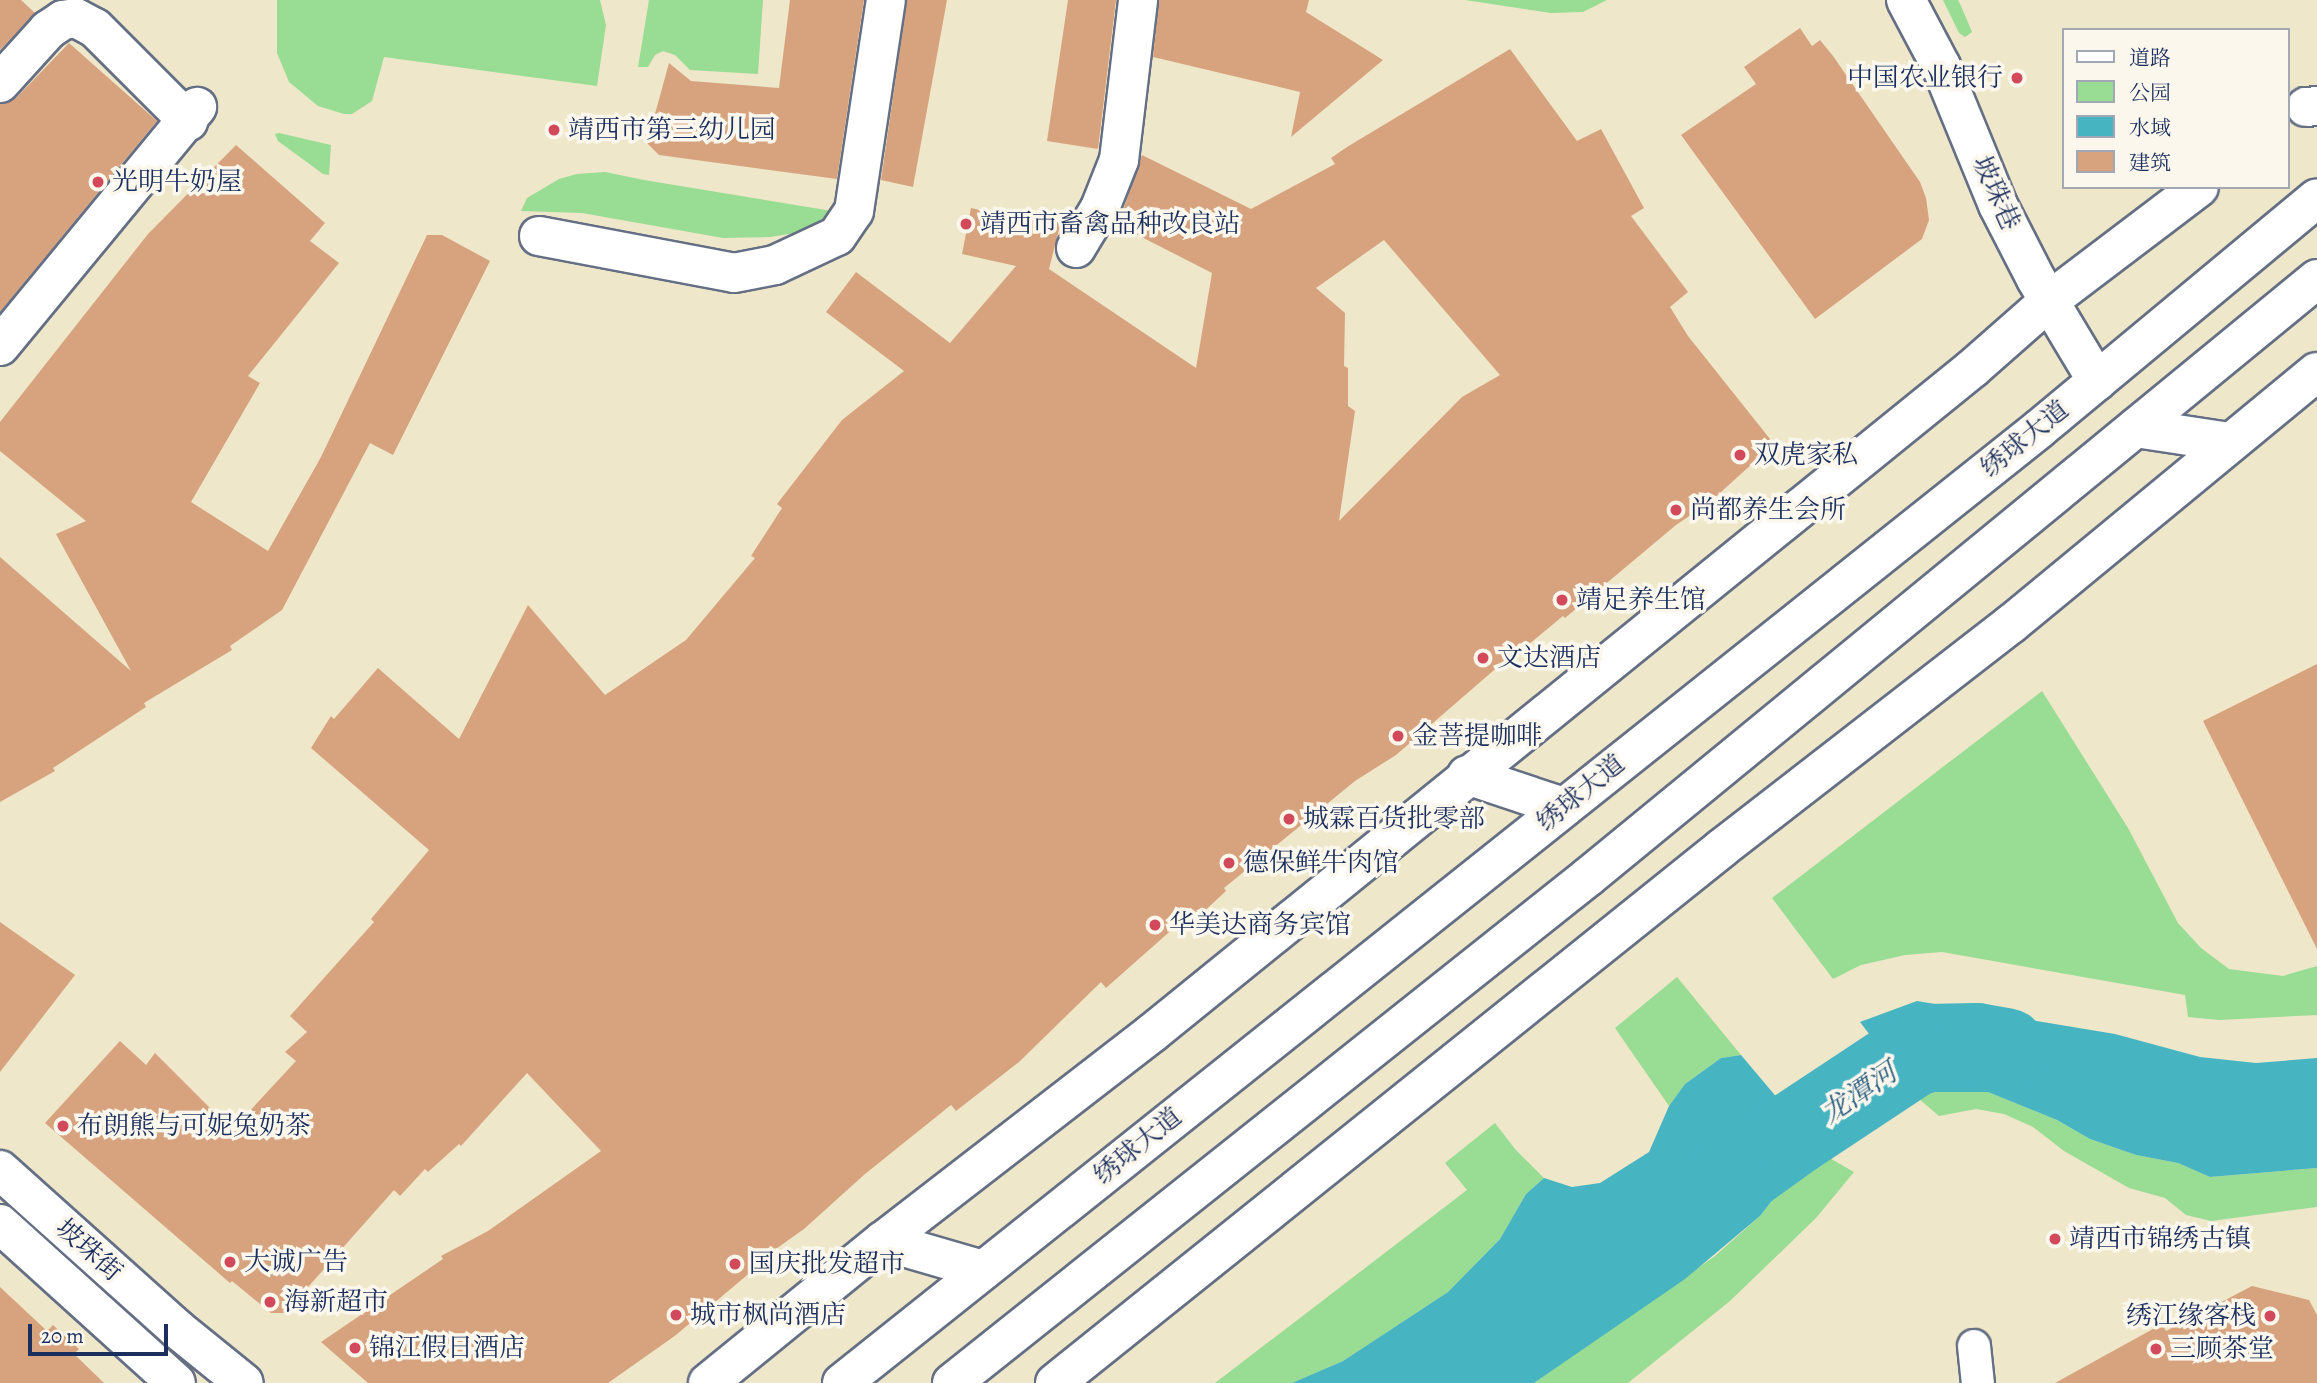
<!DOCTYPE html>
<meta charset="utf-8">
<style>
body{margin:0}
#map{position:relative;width:2317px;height:1383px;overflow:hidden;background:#eee7ca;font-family:Alegreya,"Noto Serif SC",serif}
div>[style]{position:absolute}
.green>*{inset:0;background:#99dc93}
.water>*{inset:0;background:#47b4c2}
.river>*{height:84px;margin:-42px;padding:0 42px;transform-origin:42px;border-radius:42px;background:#47b4c2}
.building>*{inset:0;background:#d7a37f}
.roads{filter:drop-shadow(2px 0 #656f84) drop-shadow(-2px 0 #656f84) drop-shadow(0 2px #656f84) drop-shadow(0 -2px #656f84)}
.pedestrian>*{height:32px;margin:-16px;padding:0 16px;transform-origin:16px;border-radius:16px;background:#fff}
.minor>*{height:38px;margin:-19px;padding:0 19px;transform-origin:19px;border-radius:19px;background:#fff}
.tertiary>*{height:38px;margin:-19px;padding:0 19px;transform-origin:19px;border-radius:19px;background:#fff}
.secondary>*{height:38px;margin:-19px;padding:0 19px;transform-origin:19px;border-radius:19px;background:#fff}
.primary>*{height:38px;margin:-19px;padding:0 19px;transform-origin:19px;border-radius:19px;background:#fff}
.dots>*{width:19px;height:19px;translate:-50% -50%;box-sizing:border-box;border:4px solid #fbf7ec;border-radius:50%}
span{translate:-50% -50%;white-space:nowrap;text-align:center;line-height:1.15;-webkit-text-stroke:7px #fbf7ec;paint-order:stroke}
.poi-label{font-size:26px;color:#1b2f5e}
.right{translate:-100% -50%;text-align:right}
.left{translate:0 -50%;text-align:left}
.street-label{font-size:26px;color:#1b2f5e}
.water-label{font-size:28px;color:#2a5e81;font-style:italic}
.legend{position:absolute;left:2062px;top:28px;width:228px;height:161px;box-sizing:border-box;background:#fbf7ec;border:2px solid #a1a7b3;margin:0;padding:9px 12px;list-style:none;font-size:21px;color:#1b2f5e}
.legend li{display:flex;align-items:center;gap:14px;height:35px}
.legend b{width:35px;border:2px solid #a1a7b3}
.scale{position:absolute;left:28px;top:1324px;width:140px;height:32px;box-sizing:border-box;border:4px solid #1b2f5e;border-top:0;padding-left:9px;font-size:21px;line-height:24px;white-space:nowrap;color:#1b2f5e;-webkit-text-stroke:5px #fbf7ec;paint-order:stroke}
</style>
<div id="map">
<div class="green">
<i style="clip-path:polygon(277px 0,600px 0,606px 25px,597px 86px,384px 57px,372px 101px,352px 114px,344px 114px,318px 106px,289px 82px,277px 53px)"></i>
<i style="clip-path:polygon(649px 0,763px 0,758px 74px,690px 70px,675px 55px,663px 51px,655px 55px,648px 67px,638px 67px)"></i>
<i style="clip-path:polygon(1465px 0,1607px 0,1583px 12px,1551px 13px)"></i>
<i style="clip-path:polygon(1943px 0,1958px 0,1961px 6px,1972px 32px,1965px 37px,1959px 33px)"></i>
<i style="clip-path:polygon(279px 133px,331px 145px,329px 175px,323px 174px,278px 141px,275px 134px)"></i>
<i style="clip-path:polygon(605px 172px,644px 180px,838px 212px,825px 223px,802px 232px,770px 237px,723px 238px,582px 213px,521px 211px,527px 198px,559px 179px,577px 174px)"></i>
<i style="clip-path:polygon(2042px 691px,2128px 828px,2178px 923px,2201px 948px,2229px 969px,2283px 976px,2317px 966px,2317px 1015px,2219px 1020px,2188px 1017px,2185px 995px,1942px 952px,1905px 955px,1861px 965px,1833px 979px,1772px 898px)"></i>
<i style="clip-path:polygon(1677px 977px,1741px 1055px,1721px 1058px,1685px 1084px,1669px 1106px,1615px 1028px)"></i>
<i style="clip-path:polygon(1958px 1090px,1988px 1092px,2057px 1120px,2090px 1139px,2136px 1155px,2178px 1163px,2210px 1177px,2317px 1168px,2317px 1207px,2211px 1221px,2186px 1215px,2165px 1198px,2129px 1188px,2064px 1151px,2033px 1127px,2004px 1114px,1976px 1109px,1939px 1116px,1918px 1098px,1935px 1092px)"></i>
<i style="clip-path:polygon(1495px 1123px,1515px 1149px,1544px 1178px,1526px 1194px,1500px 1239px,1448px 1292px,1343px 1361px,1292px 1383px,1215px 1383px,1467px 1190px,1445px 1163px)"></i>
<i style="clip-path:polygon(1826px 1156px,1854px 1172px,1816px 1218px,1730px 1301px,1628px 1383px,1534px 1383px,1715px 1256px,1760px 1216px,1778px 1193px)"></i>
</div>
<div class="water">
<i style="clip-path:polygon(1917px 1001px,2115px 1034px,2200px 1057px,2256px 1063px,2317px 1058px,2317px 1168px,2210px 1177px,2178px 1163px,2136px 1155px,2090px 1139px,2057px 1120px,1988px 1092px,1935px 1092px,1918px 1098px,1860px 1022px)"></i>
<i style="clip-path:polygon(1741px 1055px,1826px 1156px,1778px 1193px,1760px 1216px,1685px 1279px,1534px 1383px,1292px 1383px,1343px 1361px,1448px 1292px,1500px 1239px,1526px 1194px,1544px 1178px,1572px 1187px,1600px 1183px,1649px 1152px,1669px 1106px,1685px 1084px,1721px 1058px)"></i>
</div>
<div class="river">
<i style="left:1708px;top:1195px;width:105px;rotate:-35.7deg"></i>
<i style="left:1793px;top:1134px;width:159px;rotate:-33.5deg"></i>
<i style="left:1926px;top:1046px;width:51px;rotate:-1.1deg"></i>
<i style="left:1977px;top:1045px;width:29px;rotate:10deg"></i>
</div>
<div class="building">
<i style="clip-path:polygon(0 0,21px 0,35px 13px,0 50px)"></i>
<i style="clip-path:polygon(790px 0,864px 0,837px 179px,659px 155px,647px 143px,669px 63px,691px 81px,779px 88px)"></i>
<i style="clip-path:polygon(907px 0,947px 0,913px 187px,881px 180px)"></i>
<i style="clip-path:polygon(1068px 0,1116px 0,1098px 149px,1047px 141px)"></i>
<i style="clip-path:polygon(1159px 0,1309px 0,1306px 12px,1383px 60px,1291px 137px,1300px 92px,1153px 57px)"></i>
<i style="clip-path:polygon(1800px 28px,1812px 46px,1820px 40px,1833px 56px,1920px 182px,1926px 198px,1929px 220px,1922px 239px,1815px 319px,1681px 135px,1756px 84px,1744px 67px)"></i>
<i style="clip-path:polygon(69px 43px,157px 121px,0 312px,0 104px,16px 98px)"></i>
<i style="clip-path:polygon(evenodd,1510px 49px,1577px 141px,1601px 129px,1644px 208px,1631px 216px,1688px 292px,1670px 307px,1688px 336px,1774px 444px,1710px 502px,1676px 525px,1565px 618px,1563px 616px,1517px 654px,1516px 651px,1396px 755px,1355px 781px,1224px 888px,1226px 891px,1198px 917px,1193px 911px,1106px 988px,1101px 982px,1019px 1062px,956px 1111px,951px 1105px,865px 1174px,804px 1229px,763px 1258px,765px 1260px,676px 1335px,608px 1383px,368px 1383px,321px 1342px,443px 1259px,441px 1256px,488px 1231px,601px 1151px,527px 1073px,461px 1146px,459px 1144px,428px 1172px,425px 1169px,400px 1196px,394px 1190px,285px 1313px,271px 1313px,232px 1281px,230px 1283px,45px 1123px,120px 1041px,146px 1065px,155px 1053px,232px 1130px,296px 1061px,285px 1052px,307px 1032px,290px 1016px,374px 922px,371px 919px,429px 850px,311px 748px,331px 716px,334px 719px,378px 668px,459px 739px,528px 605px,605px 695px,686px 640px,755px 558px,751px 556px,782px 508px,777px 504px,842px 420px,904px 371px,826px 312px,856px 272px,950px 343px,1016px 266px,962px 254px,971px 208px,1022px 219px,1024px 212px,1061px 222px,1049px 269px,1196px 368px,1212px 273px,1118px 225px,1142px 155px,1251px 209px,1335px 164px,1331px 158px,1347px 147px,1510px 49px,1384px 240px,1500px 375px,1462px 397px,1339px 521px,1355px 411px,1348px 406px,1348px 368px,1344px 366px,1345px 313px,1316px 288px,1384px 240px)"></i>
<i style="clip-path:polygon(236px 145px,325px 223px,310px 241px,339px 263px,248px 376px,260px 383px,191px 502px,268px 551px,321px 457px,427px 235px,442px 235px,490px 261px,393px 455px,370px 443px,282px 610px,230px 646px,232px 650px,144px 703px,146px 707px,53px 768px,55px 771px,0 802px,0 557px,131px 671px,56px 534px,86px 521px,0 451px,0 422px,148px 234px)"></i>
<i style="clip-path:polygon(2317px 664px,2317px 949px,2203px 721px)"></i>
<i style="clip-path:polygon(0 922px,75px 975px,0 1072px)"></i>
<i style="clip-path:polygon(2252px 1286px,2309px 1300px,2317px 1315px,2317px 1383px,2055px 1383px,2162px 1324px,2166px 1331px)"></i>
<i style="clip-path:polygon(0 1287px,47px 1331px,53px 1325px,79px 1349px,74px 1354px,104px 1383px,0 1383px)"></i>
</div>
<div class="roads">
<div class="pedestrian">
<i style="left:1974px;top:1346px;width:37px;rotate:84deg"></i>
</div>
<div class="minor">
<i style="left:0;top:83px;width:72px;rotate:-47.8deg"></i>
<i style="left:48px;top:30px;width:18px;rotate:-34deg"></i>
<i style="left:63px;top:20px;width:13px;rotate:-9deg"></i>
<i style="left:76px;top:18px;width:21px;rotate:28deg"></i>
<i style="left:95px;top:28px;width:132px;rotate:45deg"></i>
<i style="left:539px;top:236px;width:198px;rotate:10.7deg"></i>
<i style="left:734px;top:273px;width:42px;rotate:-11deg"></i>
<i style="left:775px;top:265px;width:68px;rotate:-25.1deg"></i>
<i style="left:837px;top:236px;width:30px;rotate:-56deg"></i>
<i style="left:854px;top:211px;width:213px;rotate:-81.4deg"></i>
<i style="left:1076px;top:248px;width:47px;rotate:-59deg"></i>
<i style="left:1100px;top:208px;width:52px;rotate:-68.4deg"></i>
<i style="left:1119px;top:160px;width:161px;rotate:-83.2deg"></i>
<i style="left:0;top:346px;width:310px;rotate:-50.5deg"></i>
<i style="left:708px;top:1383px;width:225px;rotate:-39.1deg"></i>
<i style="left:883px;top:1241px;width:340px;rotate:-37.7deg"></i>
<i style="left:1152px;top:1033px;width:1057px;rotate:-39.01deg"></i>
<i style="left:1973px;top:368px;width:101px;rotate:-41.4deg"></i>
<i style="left:2049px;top:301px;width:188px;rotate:-37.2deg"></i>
<i style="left:1055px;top:1383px;width:855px;rotate:-38.73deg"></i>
<i style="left:1722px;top:848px;width:366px;rotate:-37.8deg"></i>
<i style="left:2011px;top:624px;width:396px;rotate:-39.5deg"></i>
</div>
<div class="tertiary">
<i style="left:1906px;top:0;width:75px;rotate:62.1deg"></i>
<i style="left:1941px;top:66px;width:150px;rotate:67.7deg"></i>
<i style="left:1998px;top:205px;width:83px;rotate:62.8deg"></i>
<i style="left:2036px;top:279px;width:119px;rotate:59.1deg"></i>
</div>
<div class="secondary">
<i style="left:0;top:1170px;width:237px;rotate:41.9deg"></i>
<i style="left:176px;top:1328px;width:87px;rotate:39deg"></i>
<i style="left:0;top:1224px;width:237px;rotate:42.1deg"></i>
</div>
<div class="primary">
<i style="left:2306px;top:107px;width:11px;rotate:-5deg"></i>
<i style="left:2136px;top:428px;width:94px;rotate:8.6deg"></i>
<i style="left:1467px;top:775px;width:101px;rotate:18.4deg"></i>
<i style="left:883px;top:1241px;width:104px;rotate:16.2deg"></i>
<i style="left:842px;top:1383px;width:1531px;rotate:-38.55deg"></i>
<i style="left:2039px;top:429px;width:361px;rotate:-39.7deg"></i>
<i style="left:952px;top:1383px;width:813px;rotate:-38.51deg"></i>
<i style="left:1588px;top:877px;width:943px;rotate:-39.36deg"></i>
</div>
</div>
<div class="dots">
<i style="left:2017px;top:78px;background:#d1495b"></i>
<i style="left:554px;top:130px;background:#d1495b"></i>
<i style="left:98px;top:182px;background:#d1495b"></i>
<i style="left:966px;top:224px;background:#d1495b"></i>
<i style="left:1740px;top:455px;background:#d1495b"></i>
<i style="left:1676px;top:510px;background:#d1495b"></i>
<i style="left:1562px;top:600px;background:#d1495b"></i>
<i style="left:1483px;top:658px;background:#d1495b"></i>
<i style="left:1398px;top:736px;background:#d1495b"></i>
<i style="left:1289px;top:819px;background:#d1495b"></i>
<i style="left:1229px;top:863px;background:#d1495b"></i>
<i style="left:1155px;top:925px;background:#d1495b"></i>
<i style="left:63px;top:1126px;background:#d1495b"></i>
<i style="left:2055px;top:1239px;background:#d1495b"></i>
<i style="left:230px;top:1262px;background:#d1495b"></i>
<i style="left:735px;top:1264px;background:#d1495b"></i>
<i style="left:270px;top:1302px;background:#d1495b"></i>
<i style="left:676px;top:1315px;background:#d1495b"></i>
<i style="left:2270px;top:1316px;background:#d1495b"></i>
<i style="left:355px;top:1348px;background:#d1495b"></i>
<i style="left:2156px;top:1349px;background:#d1495b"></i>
</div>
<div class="poi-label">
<span class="right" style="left:2003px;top:78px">中国农业银行</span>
<span class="left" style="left:568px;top:130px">靖西市第三幼儿园</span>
<span class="left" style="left:112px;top:182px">光明牛奶屋</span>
<span class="left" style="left:980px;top:224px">靖西市畜禽品种改良站</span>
<span class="left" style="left:1754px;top:455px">双虎家私</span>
<span class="left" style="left:1690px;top:510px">尚都养生会所</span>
<span class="left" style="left:1576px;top:600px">靖足养生馆</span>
<span class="left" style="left:1497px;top:658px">文达酒店</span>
<span class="left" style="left:1412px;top:736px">金菩提咖啡</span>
<span class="left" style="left:1303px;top:819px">城霖百货批零部</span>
<span class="left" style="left:1243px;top:863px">德保鲜牛肉馆</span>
<span class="left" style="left:1169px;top:925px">华美达商务宾馆</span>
<span class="left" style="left:77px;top:1126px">布朗熊与可妮兔奶茶</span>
<span class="left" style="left:2069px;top:1239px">靖西市锦绣古镇</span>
<span class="left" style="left:244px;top:1262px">大诚广告</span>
<span class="left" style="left:749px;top:1264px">国庆批发超市</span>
<span class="left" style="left:284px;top:1302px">海新超市</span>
<span class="left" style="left:690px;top:1315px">城市枫尚酒店</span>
<span class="right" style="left:2256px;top:1316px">绣江缘客栈</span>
<span class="left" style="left:369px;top:1348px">锦江假日酒店</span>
<span class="left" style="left:2170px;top:1349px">三顾茶堂</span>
</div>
<div class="street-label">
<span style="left:1996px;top:193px;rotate:66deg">坡珠巷</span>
<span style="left:2025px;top:439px;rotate:-39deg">绣球大道</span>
<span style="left:1581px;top:793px;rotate:-39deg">绣球大道</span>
<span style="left:1138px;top:1146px;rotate:-39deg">绣球大道</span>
<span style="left:89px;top:1250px;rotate:42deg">坡珠街</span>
</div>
<div class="water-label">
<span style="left:1859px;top:1093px;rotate:-34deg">龙潭河</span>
</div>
<ul class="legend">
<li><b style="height:9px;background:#fff"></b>道路</li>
<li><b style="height:19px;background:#99dc93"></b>公园</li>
<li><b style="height:19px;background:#47b4c2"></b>水域</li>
<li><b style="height:19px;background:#d7a37f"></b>建筑</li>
</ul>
<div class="scale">20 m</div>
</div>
